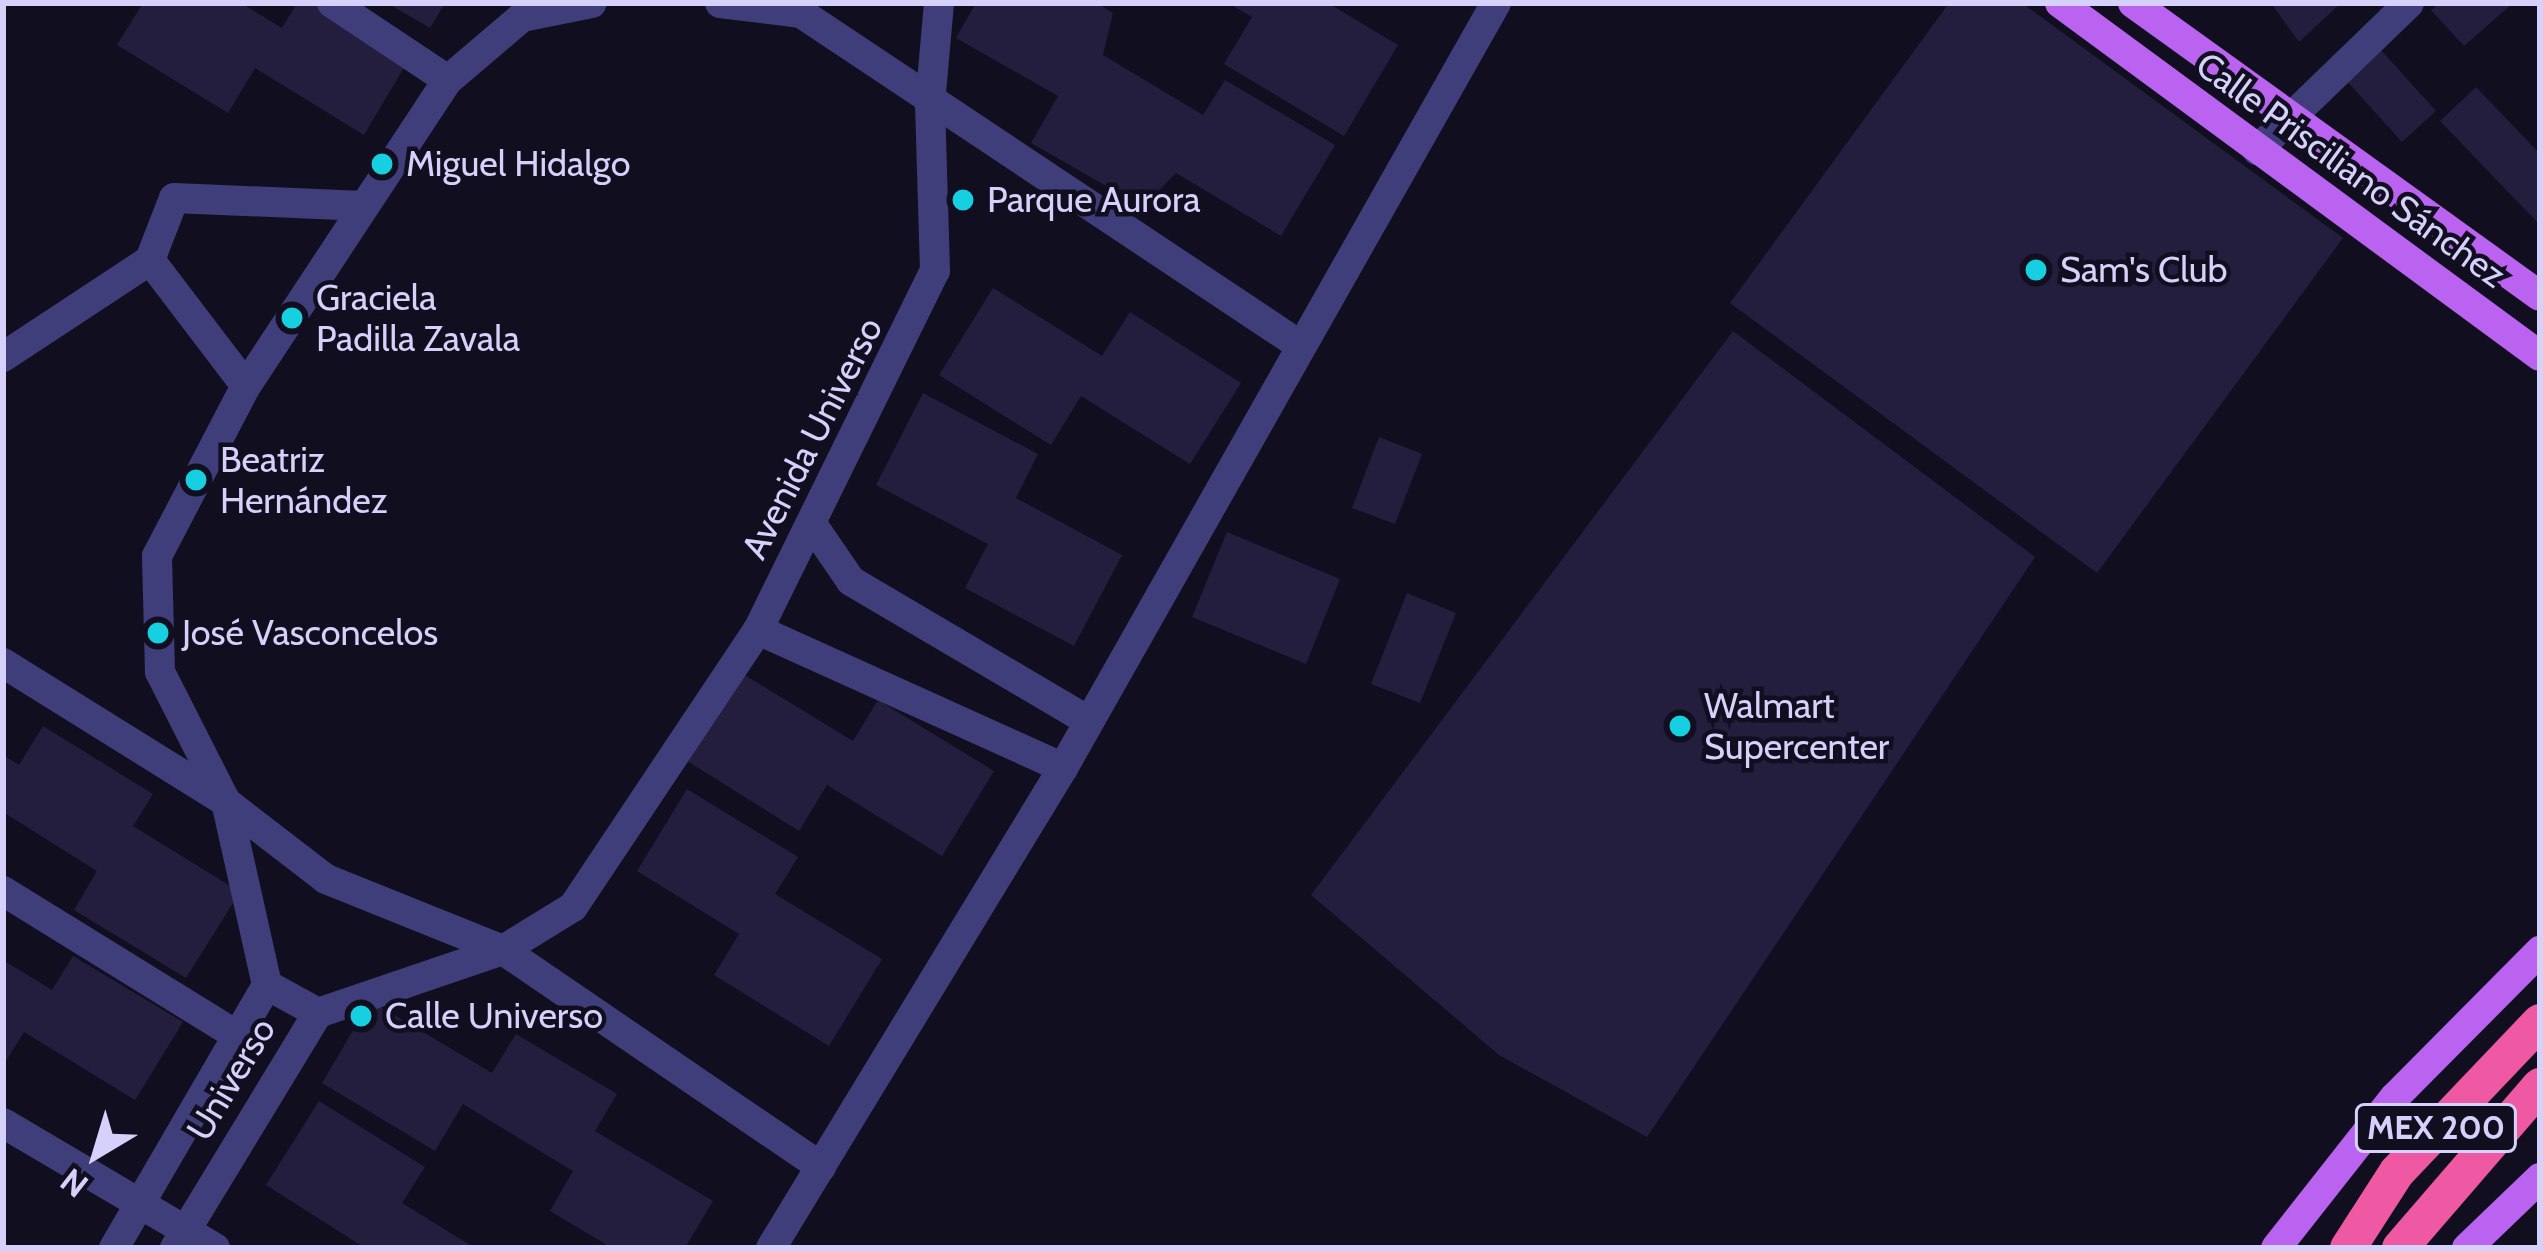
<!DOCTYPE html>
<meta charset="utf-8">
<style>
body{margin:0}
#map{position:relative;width:2543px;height:1251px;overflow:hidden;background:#110f1f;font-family:Cabin,sans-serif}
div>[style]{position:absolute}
.building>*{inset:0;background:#231d3e}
.minor>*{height:30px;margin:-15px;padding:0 15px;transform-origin:15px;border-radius:15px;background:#403e7a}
.major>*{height:30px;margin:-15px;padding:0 15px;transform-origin:15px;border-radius:15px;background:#ba63f0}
.highway>*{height:36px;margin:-18px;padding:0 18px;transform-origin:18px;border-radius:18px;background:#ef58a2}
.dots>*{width:33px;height:33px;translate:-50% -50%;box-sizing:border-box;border:6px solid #110f1f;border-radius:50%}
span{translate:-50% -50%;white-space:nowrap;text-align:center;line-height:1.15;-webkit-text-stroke:9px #110f1f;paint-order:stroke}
.shield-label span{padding:3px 9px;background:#110f1f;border:3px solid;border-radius:9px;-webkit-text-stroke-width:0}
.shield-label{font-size:33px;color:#d6d1fb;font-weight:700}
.poi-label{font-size:36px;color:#d6d1fb}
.left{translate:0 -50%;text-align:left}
.street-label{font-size:36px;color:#d6d1fb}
.frame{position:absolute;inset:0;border:6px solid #d6d1fb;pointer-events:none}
.north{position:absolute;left:36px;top:1095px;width:120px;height:120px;-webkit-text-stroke:9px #110f1f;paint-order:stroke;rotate:218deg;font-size:33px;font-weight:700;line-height:48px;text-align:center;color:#d6d1fb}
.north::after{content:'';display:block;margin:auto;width:42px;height:54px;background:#d6d1fb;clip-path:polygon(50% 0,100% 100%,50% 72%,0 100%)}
</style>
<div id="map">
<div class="building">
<i style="clip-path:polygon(143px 3px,241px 3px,282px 28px,297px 3px,317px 3px,409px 59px,364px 135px,255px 68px,228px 113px,117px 45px)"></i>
<i style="clip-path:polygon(387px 3px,445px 3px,430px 28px)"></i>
<i style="clip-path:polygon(976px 3px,1097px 3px,1113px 13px,1103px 55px,1203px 115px,1225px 80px,1335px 145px,1281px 236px,1176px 173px,1143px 207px,1031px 143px,1058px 96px,956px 38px)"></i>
<i style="clip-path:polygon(1228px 3px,1328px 3px,1398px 45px,1344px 136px,1224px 64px,1252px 17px)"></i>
<i style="clip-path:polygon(1949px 3px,2022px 3px,2343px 238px,2097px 573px,1730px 303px)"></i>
<i style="clip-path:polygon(2271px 3px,2341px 3px,2299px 42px)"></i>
<i style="clip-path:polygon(2440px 3px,2513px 3px,2464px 46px,2431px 10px)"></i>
<i style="clip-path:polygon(2380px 49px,2436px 111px,2402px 142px,2346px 80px)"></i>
<i style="clip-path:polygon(2476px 87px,2540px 154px,2540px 225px,2440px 121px)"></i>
<i style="clip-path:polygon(993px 288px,1102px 356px,1130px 312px,1241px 383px,1190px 464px,1081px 396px,1051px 445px,939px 375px)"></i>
<i style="clip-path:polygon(1733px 331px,2035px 557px,1647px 1137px,1499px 1055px,1311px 895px)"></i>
<i style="clip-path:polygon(923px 393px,1038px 454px,1016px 498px,1122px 555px,1074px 646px,965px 588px,988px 544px,876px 485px)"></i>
<i style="clip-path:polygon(1379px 437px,1422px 454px,1395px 524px,1352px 508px)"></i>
<i style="clip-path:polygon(1227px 532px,1340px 579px,1306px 664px,1192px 617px)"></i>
<i style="clip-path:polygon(1407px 593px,1456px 613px,1420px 703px,1371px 684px)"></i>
<i style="clip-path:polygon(738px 671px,853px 741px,878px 700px,994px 771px,942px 856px,827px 785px,799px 831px,684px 759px)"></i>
<i style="clip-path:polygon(43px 726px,153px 794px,133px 826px,240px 892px,186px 978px,74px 910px,97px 871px,3px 812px,3px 755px,19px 765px)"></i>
<i style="clip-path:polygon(687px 789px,798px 857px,775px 894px,882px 959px,829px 1046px,714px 975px,739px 934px,637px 871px)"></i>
<i style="clip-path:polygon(73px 956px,183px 1022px,135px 1100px,24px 1032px,3px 1066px,3px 960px,52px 990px)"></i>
<i style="clip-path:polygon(379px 1006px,492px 1073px,516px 1034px,617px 1094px,595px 1131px,713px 1201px,685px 1248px,612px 1248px,550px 1211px,573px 1171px,463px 1104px,435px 1151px,322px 1083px,364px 1012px)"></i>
<i style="clip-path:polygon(319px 1101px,425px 1167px,402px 1203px,475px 1248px,365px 1248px,266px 1185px)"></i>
</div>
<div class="minor">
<i style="left:332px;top:3px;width:139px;rotate:33.6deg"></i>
<i style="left:720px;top:3px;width:82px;rotate:7deg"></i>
<i style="left:801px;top:13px;width:601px;rotate:33.66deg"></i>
<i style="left:2257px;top:150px;width:211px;rotate:-44deg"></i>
<i style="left:150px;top:260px;width:66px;rotate:-68.8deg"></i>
<i style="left:174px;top:198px;width:190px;rotate:2.4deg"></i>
<i style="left:3px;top:357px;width:176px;rotate:-33.4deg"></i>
<i style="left:150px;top:260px;width:158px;rotate:52.7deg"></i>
<i style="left:814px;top:527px;width:65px;rotate:55.6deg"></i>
<i style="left:851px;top:581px;width:274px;rotate:30.5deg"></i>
<i style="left:758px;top:630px;width:335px;rotate:24.3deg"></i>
<i style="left:3px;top:663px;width:263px;rotate:31.9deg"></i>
<i style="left:226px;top:802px;width:126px;rotate:37.6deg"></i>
<i style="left:326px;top:879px;width:191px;rotate:21.9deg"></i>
<i style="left:503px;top:950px;width:385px;rotate:34.3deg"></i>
<i style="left:3px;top:891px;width:274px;rotate:31.7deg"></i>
<i style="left:267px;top:985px;width:58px;rotate:28.8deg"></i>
<i style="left:3px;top:1123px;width:246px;rotate:30.5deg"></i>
<i style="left:114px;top:1248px;width:304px;rotate:-59.8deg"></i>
<i style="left:267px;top:985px;width:188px;rotate:-102.6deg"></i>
<i style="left:226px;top:802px;width:146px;rotate:-116.9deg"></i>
<i style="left:160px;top:672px;width:116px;rotate:-91.5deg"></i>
<i style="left:157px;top:556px;width:192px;rotate:-62.4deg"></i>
<i style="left:246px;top:386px;width:367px;rotate:-56.6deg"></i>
<i style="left:448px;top:80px;width:97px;rotate:-40.4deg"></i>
<i style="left:522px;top:17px;width:71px;rotate:-11.3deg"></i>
<i style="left:175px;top:1248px;width:275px;rotate:-58.7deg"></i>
<i style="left:318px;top:1013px;width:195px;rotate:-18.8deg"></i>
<i style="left:503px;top:950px;width:82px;rotate:-31.6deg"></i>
<i style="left:573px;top:907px;width:333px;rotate:-56.3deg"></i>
<i style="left:758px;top:630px;width:400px;rotate:-63.8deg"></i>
<i style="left:935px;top:271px;width:167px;rotate:-91.7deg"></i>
<i style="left:930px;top:104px;width:101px;rotate:-84.9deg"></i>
<i style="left:771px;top:1248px;width:562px;rotate:-58.69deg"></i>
<i style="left:1063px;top:768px;width:879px;rotate:-60.49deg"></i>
</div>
<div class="major">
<i style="left:2060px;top:3px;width:596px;rotate:36.33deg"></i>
<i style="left:2133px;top:3px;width:501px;rotate:35.75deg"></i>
<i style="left:2276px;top:1248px;width:192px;rotate:-51.8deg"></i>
<i style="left:2395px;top:1097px;width:206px;rotate:-45.2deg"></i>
<i style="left:2467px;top:1248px;width:101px;rotate:-43.8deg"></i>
</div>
<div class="highway">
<i style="left:2348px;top:1248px;width:90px;rotate:-57.2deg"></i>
<i style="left:2397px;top:1172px;width:207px;rotate:-46.4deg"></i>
<i style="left:2400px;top:1248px;width:214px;rotate:-49.2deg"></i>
</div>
<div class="dots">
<i style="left:382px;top:164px;background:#16d0e2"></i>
<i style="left:963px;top:200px;background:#16d0e2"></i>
<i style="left:2036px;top:270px;background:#16d0e2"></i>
<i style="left:292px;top:318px;background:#16d0e2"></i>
<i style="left:196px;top:480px;background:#16d0e2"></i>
<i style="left:158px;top:633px;background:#16d0e2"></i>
<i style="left:1680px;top:726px;background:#16d0e2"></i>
<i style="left:361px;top:1016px;background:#16d0e2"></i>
</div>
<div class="shield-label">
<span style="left:2436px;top:1128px">MEX 200</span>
</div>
<div class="poi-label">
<span class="left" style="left:406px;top:164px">Miguel Hidalgo</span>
<span class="left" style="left:987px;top:200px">Parque Aurora</span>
<span class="left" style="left:2060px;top:270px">Sam's Club</span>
<span class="left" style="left:316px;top:318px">Graciela<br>Padilla Zavala</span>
<span class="left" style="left:220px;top:480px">Beatriz<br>Hernández</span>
<span class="left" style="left:182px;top:633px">José Vasconcelos</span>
<span class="left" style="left:1704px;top:726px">Walmart<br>Supercenter</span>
<span class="left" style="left:385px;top:1016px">Calle Universo</span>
</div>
<div class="street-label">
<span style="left:2351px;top:170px;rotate:36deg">Calle Prisciliano Sánchez</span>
<span style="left:812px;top:438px;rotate:-63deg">Avenida Universo</span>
<span style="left:231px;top:1079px;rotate:-59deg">Universo</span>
</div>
<div class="frame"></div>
<div class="north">N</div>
</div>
